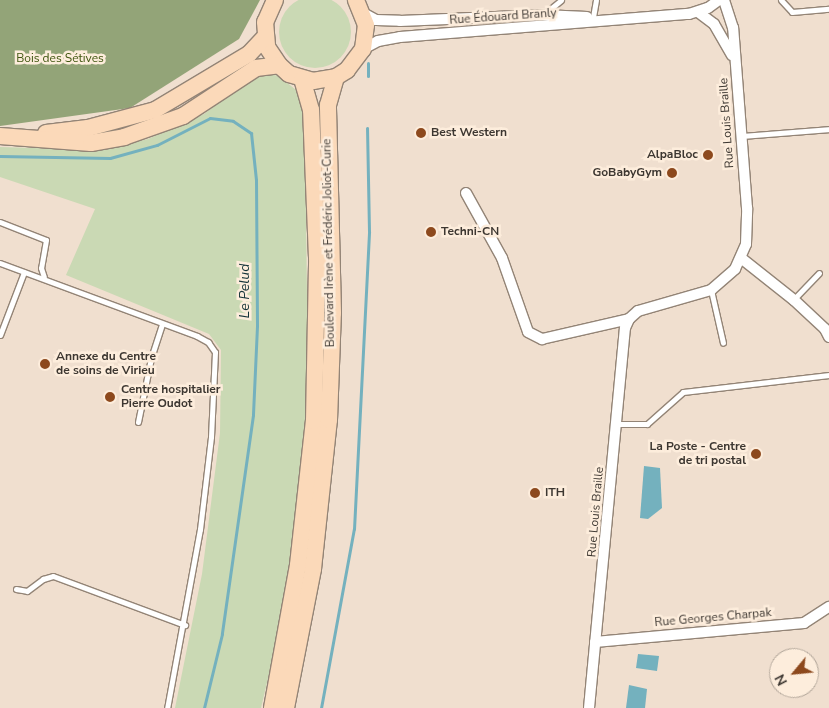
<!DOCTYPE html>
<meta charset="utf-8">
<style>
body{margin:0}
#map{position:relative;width:829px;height:708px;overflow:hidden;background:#f0dfcf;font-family:"Nunito Sans",sans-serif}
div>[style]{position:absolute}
.green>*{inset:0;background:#cad9b4}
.round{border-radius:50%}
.forest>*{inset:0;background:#93a478}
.water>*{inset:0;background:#74b1be}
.stream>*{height:3px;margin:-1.5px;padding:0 1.5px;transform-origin:1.5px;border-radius:1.5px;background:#74b1be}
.roads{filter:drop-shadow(1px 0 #938476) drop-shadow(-1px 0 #938476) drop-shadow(0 1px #938476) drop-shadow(0 -1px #938476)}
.lane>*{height:5px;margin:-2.5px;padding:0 2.5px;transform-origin:2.5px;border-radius:2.5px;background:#fff}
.street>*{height:10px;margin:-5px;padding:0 5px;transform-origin:5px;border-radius:5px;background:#fff}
.primary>*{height:16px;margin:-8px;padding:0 8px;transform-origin:8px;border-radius:8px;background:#fbd9b9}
.dots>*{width:14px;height:14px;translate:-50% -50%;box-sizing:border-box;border:2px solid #fdeddc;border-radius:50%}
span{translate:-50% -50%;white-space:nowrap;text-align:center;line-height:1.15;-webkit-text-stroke:5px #fdeddc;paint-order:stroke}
.street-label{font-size:12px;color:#3d3731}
.park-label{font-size:12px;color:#3f550f}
.poi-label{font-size:12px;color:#3d3731;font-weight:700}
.left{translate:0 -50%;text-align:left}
.right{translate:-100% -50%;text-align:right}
.water-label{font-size:14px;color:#143339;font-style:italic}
.north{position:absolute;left:769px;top:648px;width:50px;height:50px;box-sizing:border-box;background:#fdeddc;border:1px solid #b0a498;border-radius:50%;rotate:242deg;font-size:14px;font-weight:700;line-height:20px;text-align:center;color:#3d3731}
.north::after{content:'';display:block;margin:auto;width:18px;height:22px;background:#8d491d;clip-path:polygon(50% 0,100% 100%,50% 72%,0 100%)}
</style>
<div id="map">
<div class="green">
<i class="round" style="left:279px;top:-4px;width:72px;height:72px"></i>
<i style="clip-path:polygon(269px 74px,279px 76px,296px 90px,301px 99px,305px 136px,307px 296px,311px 310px,304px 460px,296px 530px,282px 619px,261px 708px,175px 708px,202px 574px,220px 433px,221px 350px,209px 334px,66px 275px,95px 209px,0 177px,0 147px,101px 150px,148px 139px,204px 114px,247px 81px)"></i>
</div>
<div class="forest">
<i style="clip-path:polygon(0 0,260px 0,239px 39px,130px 108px,0 126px)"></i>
</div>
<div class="water">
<i style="clip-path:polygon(644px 466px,660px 468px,662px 508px,648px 519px,640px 518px)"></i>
<i style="clip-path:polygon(638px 654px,659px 656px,657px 671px,636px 668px)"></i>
<i style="clip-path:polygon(629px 685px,647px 689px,645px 708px,626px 708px)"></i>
</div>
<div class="stream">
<i style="left:368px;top:76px;width:13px;rotate:-90deg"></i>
<i style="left:0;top:156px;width:110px;rotate:1deg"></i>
<i style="left:110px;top:158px;width:49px;rotate:-15.5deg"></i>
<i style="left:157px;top:145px;width:59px;rotate:-27deg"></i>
<i style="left:210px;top:118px;width:23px;rotate:7deg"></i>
<i style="left:233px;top:121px;width:22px;rotate:34deg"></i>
<i style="left:251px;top:133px;width:47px;rotate:83.9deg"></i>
<i style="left:256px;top:180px;width:146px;rotate:89.6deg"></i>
<i style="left:257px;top:326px;width:89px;rotate:92.6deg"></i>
<i style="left:253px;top:415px;width:221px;rotate:98.1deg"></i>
<i style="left:222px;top:634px;width:76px;rotate:103.7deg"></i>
<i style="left:321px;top:708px;width:182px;rotate:-79.6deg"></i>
<i style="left:354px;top:529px;width:298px;rotate:-87.1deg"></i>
<i style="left:369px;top:231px;width:103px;rotate:-91.1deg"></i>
</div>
<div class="roads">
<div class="lane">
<i style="left:781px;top:0;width:16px;rotate:47deg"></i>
<i style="left:792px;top:12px;width:37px;rotate:-5deg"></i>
<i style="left:544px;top:14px;width:22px;rotate:-39deg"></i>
<i style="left:586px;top:19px;width:7px;rotate:-16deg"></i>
<i style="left:593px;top:17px;width:17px;rotate:-80deg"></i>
<i style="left:741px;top:136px;width:88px;rotate:-4.5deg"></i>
<i style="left:0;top:222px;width:49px;rotate:21.4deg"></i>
<i style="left:46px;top:240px;width:28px;rotate:100deg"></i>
<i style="left:41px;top:268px;width:9px;rotate:72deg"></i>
<i style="left:0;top:263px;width:210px;rotate:20.3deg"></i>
<i style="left:197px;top:336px;width:13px;rotate:29deg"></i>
<i style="left:208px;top:342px;width:12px;rotate:55deg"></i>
<i style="left:215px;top:352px;width:85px;rotate:92.7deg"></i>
<i style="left:211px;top:437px;width:93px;rotate:96.8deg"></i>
<i style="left:200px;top:529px;width:182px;rotate:100.4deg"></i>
<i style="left:711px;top:290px;width:54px;rotate:77.2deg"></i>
<i style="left:794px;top:299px;width:36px;rotate:-46deg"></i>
<i style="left:0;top:335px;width:67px;rotate:-69.1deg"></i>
<i style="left:138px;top:422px;width:65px;rotate:-78.5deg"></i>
<i style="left:151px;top:358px;width:35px;rotate:-72deg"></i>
<i style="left:616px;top:424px;width:31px"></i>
<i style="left:647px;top:424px;width:48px;rotate:-41.6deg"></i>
<i style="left:683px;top:392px;width:147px;rotate:-6.6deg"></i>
<i style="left:16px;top:589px;width:11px;rotate:10deg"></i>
<i style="left:27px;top:591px;width:20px;rotate:-37deg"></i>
<i style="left:43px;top:579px;width:10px;rotate:-17deg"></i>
<i style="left:53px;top:576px;width:141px;rotate:20.4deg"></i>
</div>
<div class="street">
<i style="left:698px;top:12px;width:20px;rotate:37deg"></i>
<i style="left:714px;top:24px;width:36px;rotate:60deg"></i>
<i style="left:363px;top:13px;width:15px;rotate:28deg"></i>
<i style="left:376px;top:20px;width:24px;rotate:2deg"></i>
<i style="left:400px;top:21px;width:143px;rotate:-2.4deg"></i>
<i style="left:543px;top:15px;width:44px;rotate:2.6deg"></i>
<i style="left:363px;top:49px;width:17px;rotate:-28deg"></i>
<i style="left:378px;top:41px;width:22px;rotate:-10deg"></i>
<i style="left:400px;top:37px;width:290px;rotate:-4.6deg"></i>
<i style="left:689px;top:14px;width:20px;rotate:-18deg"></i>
<i style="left:708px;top:8px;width:14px;rotate:-36deg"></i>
<i style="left:466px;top:193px;width:74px;rotate:61deg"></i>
<i style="left:502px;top:258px;width:78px;rotate:70.6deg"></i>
<i style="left:528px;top:332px;width:16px;rotate:27deg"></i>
<i style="left:542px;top:339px;width:89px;rotate:-12.9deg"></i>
<i style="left:741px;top:258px;width:68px;rotate:38.4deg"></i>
<i style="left:794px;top:300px;width:42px;rotate:43.1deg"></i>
<i style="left:825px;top:329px;width:9px;rotate:63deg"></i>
<i style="left:595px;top:642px;width:210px;rotate:-5.2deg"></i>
<i style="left:804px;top:623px;width:30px;rotate:-33deg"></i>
<i style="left:589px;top:708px;width:382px;rotate:-84.6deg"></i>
<i style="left:625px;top:328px;width:10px;rotate:-66deg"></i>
<i style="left:629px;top:319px;width:12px;rotate:-42deg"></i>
<i style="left:638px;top:311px;width:76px;rotate:-16deg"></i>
<i style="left:711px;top:290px;width:32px;rotate:-41deg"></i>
<i style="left:735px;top:269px;width:27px;rotate:-66deg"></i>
<i style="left:746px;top:244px;width:36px;rotate:-88deg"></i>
<i style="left:747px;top:208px;width:181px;rotate:-94.4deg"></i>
<i style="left:733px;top:28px;width:29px;rotate:-108deg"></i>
</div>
<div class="primary">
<i style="left:275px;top:0;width:24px;rotate:114deg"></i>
<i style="left:265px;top:22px;width:25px;rotate:85deg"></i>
<i style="left:267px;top:47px;width:22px;rotate:56deg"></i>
<i style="left:279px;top:65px;width:13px;rotate:42deg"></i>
<i style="left:289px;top:74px;width:25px;rotate:16deg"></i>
<i style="left:313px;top:81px;width:23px;rotate:-10deg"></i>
<i style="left:336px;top:77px;width:13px;rotate:-32deg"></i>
<i style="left:347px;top:70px;width:26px;rotate:-53deg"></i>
<i style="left:363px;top:49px;width:24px;rotate:-83deg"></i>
<i style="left:366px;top:25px;width:27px;rotate:-112deg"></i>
<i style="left:46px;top:133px;width:42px;rotate:-6.8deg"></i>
<i style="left:88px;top:128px;width:69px;rotate:-15deg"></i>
<i style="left:155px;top:110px;width:109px;rotate:-30.8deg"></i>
<i style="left:249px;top:54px;width:23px;rotate:-47deg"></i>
<i style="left:0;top:136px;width:91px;rotate:4.4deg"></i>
<i style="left:91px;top:143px;width:34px;rotate:-10deg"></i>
<i style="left:124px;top:137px;width:63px;rotate:-19.6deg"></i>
<i style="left:183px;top:116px;width:87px;rotate:-33.3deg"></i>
<i style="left:256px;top:68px;width:23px;rotate:-7deg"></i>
<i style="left:272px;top:708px;width:145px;rotate:-79.7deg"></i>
<i style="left:298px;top:565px;width:145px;rotate:-83.7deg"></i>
<i style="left:314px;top:421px;width:163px;rotate:-88.9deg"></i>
<i style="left:317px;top:258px;width:148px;rotate:-92.3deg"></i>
<i style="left:311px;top:110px;width:32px;rotate:-106deg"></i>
<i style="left:286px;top:708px;width:142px;rotate:-79deg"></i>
<i style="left:313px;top:569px;width:150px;rotate:-83.9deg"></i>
<i style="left:329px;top:420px;width:107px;rotate:-87.9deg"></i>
<i style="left:333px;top:313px;width:208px;rotate:-91.4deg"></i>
<i style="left:328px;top:105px;width:29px;rotate:-74deg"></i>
</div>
</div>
<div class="dots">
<i style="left:421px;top:133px;background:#8d491d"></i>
<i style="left:708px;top:155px;background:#8d491d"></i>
<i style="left:672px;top:173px;background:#8d491d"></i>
<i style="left:431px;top:232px;background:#8d491d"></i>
<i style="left:45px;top:364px;background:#8d491d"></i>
<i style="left:110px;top:397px;background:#8d491d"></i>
<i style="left:756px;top:454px;background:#8d491d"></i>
<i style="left:535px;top:493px;background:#8d491d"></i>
</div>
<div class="street-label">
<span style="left:503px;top:17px;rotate:-4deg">Rue Édouard Branly</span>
<span style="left:727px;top:123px;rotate:-94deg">Rue Louis Braille</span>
<span style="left:329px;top:243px;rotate:-91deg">Boulevard Irène et Frédéric Joliot-Curie</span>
<span style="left:596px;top:512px;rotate:-85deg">Rue Louis Braille</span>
<span style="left:713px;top:618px;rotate:-5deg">Rue Georges Charpak</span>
</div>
<div class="park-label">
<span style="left:60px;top:59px">Bois des Sétives</span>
</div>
<div class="poi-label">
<span class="left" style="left:431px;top:133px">Best Western</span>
<span class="right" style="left:698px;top:155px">AlpaBloc</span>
<span class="right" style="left:662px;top:173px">GoBabyGym</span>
<span class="left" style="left:441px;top:232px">Techni-CN</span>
<span class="left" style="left:56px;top:364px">Annexe du Centre<br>de soins de Virieu</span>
<span class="left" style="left:121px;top:397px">Centre hospitalier<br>Pierre Oudot</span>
<span class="right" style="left:746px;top:454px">La Poste - Centre<br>de tri postal</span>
<span class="left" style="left:545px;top:493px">ITH</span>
</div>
<div class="water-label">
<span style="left:245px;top:291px;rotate:-90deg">Le Pelud</span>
</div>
<div class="north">N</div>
</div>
